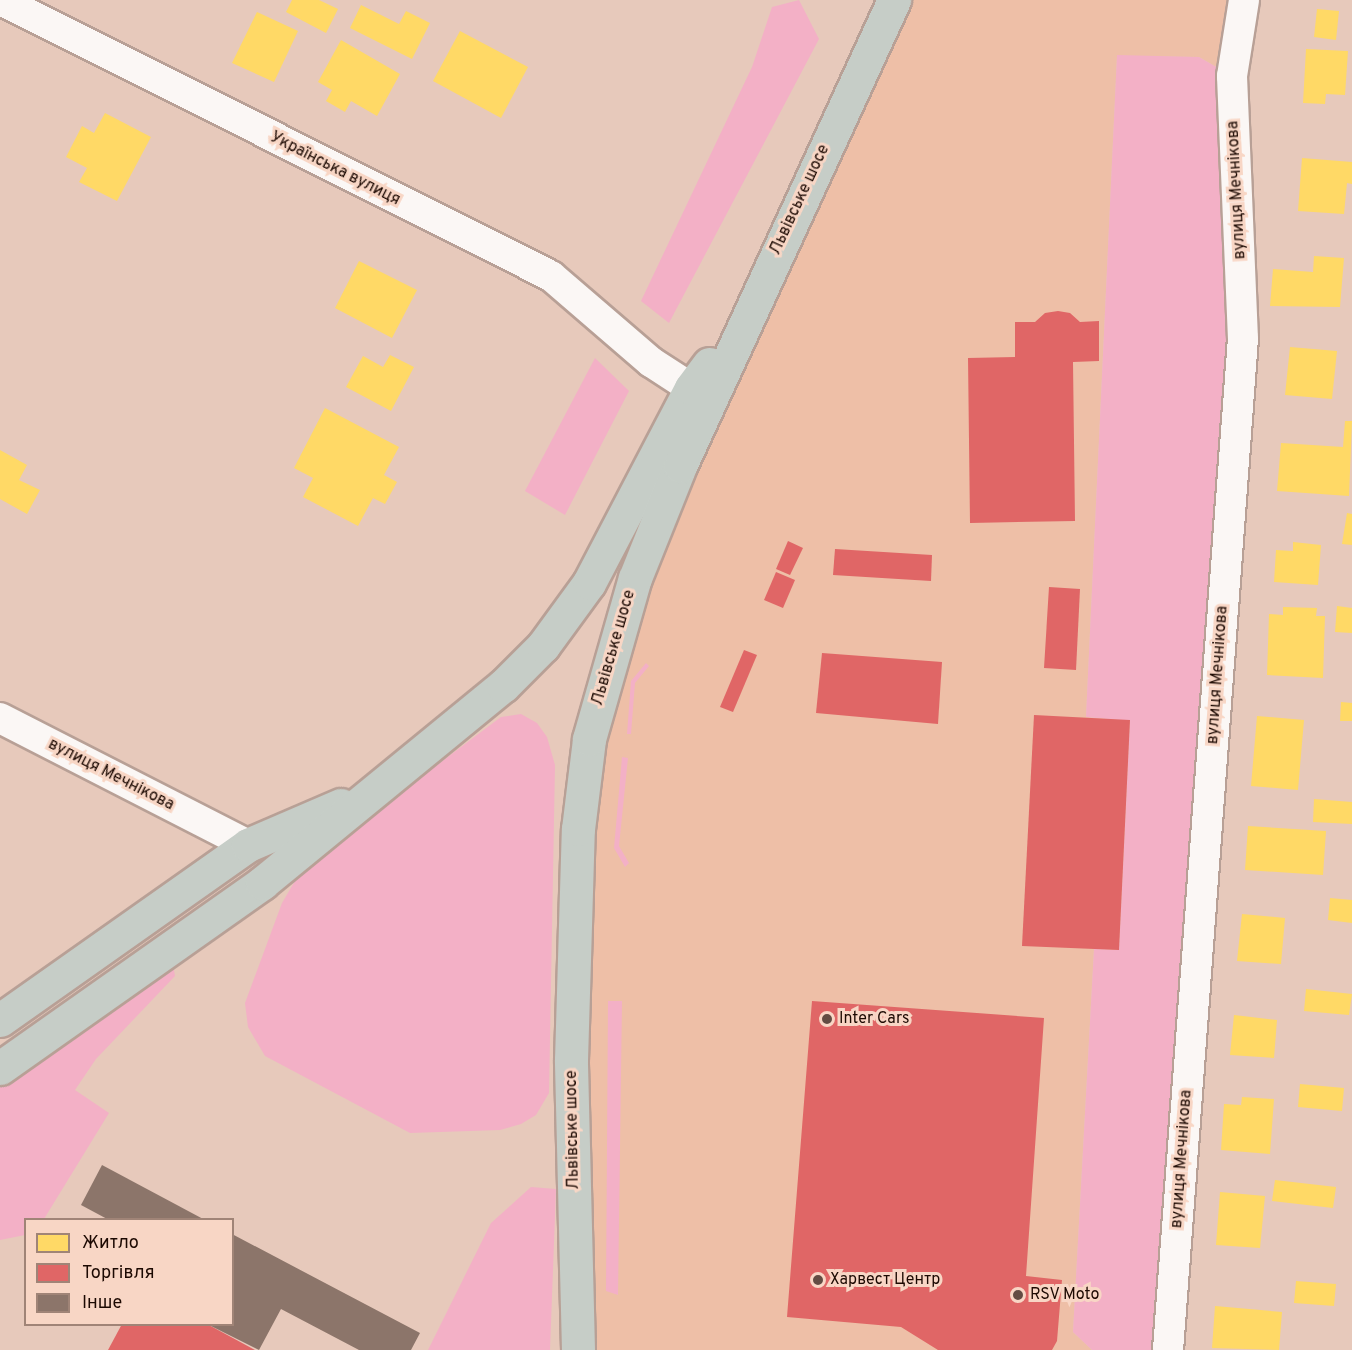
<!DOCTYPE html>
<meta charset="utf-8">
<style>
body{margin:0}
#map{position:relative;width:1352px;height:1350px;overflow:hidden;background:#e7c9bb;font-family:Overpass,sans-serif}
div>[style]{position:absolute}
.built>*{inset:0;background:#eebfa7}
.green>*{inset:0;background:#f3b0c6}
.homes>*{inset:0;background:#ffd966}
.shops>*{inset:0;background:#e06666}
.building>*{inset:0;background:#8c756a}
.roads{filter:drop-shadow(2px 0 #b8a096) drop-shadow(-2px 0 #b8a096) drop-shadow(0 2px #b8a096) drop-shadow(0 -2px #b8a096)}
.street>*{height:30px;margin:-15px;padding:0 15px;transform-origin:15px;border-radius:15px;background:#fbf7f5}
.highway>*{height:33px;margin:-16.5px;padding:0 16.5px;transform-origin:16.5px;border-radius:16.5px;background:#c6cdc7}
.dots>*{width:16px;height:16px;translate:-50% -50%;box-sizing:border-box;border:3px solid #f8d6c5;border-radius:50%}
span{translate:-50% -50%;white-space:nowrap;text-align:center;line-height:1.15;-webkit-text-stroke:6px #f8d6c5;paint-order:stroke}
.street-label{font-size:16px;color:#1c0902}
.poi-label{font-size:16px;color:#1c0902}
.left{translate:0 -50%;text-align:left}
.legend{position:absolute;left:24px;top:1218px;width:210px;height:108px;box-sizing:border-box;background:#f8d6c5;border:2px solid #a08477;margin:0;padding:8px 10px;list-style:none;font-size:18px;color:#1c0902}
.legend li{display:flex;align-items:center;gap:12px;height:30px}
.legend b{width:30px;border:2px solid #a08477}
</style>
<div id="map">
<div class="built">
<i style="clip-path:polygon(894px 0,1244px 0,1232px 76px,1199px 57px,1117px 56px,1086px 717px,1130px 720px,1119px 950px,1094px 949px,1073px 1332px,1092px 1350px,578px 1350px,574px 929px,613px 646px)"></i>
</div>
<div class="green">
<i style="clip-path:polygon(799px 0,819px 39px,669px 323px,641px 301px,752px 67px,772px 7px)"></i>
<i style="clip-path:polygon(1117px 55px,1199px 57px,1232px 76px,1243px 306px,1168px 1350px,1092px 1350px,1073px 1332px,1094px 949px,1119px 950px,1130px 721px,1086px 717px)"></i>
<i style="clip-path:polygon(595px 358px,629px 391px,565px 515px,525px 491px)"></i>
<i style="clip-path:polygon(646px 663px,649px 666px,635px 683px,631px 734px,627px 734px,631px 681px)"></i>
<i style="clip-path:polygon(521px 714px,537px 723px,547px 737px,555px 765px,549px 1093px,536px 1115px,521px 1124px,500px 1130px,410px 1133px,265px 1056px,248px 1027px,245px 1003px,282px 903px,305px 864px,501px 717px)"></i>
<i style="clip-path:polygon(622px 757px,628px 758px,619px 846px,629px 863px,625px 867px,614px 848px)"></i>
<i style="clip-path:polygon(173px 965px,175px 976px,96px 1059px,75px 1090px,109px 1113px,44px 1219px,26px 1220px,25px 1235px,0 1240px,0 1080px)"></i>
<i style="clip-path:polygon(608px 1001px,622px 1001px,618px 1295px,606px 1291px)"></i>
<i style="clip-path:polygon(531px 1187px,556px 1189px,550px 1350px,428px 1350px,491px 1223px)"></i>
</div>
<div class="homes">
<i style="clip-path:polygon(292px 0,319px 0,338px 9px,326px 33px,286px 12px)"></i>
<i style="clip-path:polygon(361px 5px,399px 24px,406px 11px,430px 23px,412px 59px,350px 28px)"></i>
<i style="clip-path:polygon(1317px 9px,1339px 11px,1336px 40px,1314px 37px)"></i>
<i style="clip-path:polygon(257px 12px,298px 31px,274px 82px,232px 63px)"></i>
<i style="clip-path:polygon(460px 31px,528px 67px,501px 118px,433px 81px)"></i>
<i style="clip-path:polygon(341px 40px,400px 74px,377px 116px,351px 101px,345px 112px,326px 101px,332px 90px,318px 82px)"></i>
<i style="clip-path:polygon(1306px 49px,1348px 51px,1345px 95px,1326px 94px,1325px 104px,1303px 103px)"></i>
<i style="clip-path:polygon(105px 113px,151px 137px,117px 201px,79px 182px,87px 168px,66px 157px,82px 126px,94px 133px)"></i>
<i style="clip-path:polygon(1302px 158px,1352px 162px,1352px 184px,1347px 183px,1344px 214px,1298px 211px)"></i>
<i style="clip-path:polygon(1314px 256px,1344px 258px,1340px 307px,1270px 306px,1273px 269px,1313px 272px)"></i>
<i style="clip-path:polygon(359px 261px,417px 290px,392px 338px,335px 308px)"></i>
<i style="clip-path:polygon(1290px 347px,1337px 351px,1332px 399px,1285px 395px)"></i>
<i style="clip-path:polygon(390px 355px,414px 367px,391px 411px,346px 387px,363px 356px,383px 367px)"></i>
<i style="clip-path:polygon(325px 408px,399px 447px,384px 475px,397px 482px,385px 504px,373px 498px,358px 526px,303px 497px,313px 478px,294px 468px)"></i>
<i style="clip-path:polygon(1345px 421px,1352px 421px,1349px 496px,1277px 491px,1281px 443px,1343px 447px)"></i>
<i style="clip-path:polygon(0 450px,27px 465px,19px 480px,40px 490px,27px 514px,0 499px)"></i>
<i style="clip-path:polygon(1347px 513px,1352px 514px,1352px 545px,1342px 544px)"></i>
<i style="clip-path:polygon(1293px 542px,1321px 545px,1318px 585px,1274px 582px,1276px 550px,1293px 551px)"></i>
<i style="clip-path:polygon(1337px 606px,1352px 608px,1352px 633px,1335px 632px)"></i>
<i style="clip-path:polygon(1283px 607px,1317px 608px,1316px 616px,1325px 616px,1323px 678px,1267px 675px,1269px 614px,1283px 615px)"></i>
<i style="clip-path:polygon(1341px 702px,1352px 703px,1352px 721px,1340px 721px)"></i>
<i style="clip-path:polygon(1257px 716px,1304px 720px,1298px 790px,1251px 786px)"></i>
<i style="clip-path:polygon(1314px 799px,1352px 802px,1352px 824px,1313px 822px)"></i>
<i style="clip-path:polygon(1248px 826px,1326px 831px,1323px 875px,1245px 870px)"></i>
<i style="clip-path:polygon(1330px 898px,1352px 900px,1352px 923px,1328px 920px)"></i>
<i style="clip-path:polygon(1242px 914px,1285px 918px,1281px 964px,1237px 961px)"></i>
<i style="clip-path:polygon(1306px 989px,1352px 994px,1349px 1015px,1304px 1011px)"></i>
<i style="clip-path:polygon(1234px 1015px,1277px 1020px,1274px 1058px,1230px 1055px)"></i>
<i style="clip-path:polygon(1300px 1084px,1344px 1088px,1342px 1111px,1298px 1107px)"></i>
<i style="clip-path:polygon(1242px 1097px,1274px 1099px,1270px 1154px,1221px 1150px,1224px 1104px,1241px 1105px)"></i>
<i style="clip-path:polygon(1275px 1180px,1336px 1187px,1333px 1208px,1272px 1201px)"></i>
<i style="clip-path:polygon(1220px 1192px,1265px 1196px,1260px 1248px,1216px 1245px)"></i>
<i style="clip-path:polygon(1296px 1281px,1336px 1284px,1334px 1306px,1294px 1303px)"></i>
<i style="clip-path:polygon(1215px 1306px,1282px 1312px,1279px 1350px,1212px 1348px)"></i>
</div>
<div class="shops">
<i style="clip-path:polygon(1058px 311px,1070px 313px,1080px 322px,1099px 321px,1099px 361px,1073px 362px,1075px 521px,970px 523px,968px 358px,1015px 357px,1015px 322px,1035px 322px,1045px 313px)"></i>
<i style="clip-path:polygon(788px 541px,803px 548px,790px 575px,776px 569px)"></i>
<i style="clip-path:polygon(835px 549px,932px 555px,931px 581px,833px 575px)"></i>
<i style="clip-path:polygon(776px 572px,795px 580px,783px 608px,764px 600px)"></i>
<i style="clip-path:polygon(1049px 587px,1080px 589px,1076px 670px,1044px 668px)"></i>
<i style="clip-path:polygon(744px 650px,757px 655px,733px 712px,720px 707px)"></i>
<i style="clip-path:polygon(822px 653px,942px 662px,938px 724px,816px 713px)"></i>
<i style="clip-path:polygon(1034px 715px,1130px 720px,1119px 950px,1022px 946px)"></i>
<i style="clip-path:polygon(812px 1001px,1044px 1018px,1026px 1276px,1062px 1280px,1057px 1341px,1052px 1350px,938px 1350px,901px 1327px,787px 1317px)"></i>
<i style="clip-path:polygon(122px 1324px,207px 1324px,255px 1350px,108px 1350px)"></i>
</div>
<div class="building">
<i style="clip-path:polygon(102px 1165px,205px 1220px,109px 1220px,81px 1205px)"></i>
<i style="clip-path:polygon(232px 1234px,420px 1333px,411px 1350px,359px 1350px,281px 1309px,259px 1350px,207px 1324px,232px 1324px)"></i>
</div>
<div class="roads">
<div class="street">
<i style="left:1px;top:0;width:615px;rotate:26.65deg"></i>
<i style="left:551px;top:276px;width:132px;rotate:40.7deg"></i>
<i style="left:651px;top:362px;width:48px;rotate:33deg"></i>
<i style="left:0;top:718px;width:279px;rotate:27.1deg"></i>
<i style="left:1168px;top:1350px;width:1014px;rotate:-85.76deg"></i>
<i style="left:1243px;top:339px;width:263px;rotate:-92.4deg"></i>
<i style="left:1232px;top:76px;width:77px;rotate:-81deg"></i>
</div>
<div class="highway">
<i style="left:0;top:1020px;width:304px;rotate:-35.2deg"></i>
<i style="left:248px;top:845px;width:101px;rotate:-23.3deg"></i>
<i style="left:0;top:1068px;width:321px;rotate:-35.2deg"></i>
<i style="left:262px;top:883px;width:311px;rotate:-39.3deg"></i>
<i style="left:503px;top:686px;width:57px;rotate:-45deg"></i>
<i style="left:543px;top:646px;width:78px;rotate:-53.9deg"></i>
<i style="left:589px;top:583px;width:220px;rotate:-62.4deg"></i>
<i style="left:691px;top:388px;width:30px;rotate:-53deg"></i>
<i style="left:578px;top:1350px;width:290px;rotate:-91.4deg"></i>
<i style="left:571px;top:1060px;width:231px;rotate:-88.3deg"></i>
<i style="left:578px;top:829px;width:91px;rotate:-83deg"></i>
<i style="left:589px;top:739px;width:167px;rotate:-74.1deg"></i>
<i style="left:635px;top:578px;width:121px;rotate:-68.1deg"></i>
<i style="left:680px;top:466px;width:513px;rotate:-65.33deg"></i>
</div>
</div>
<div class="dots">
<i style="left:827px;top:1019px;background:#634c43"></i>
<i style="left:818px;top:1280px;background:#634c43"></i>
<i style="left:1018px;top:1295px;background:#634c43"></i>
</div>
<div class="street-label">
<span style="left:335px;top:169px;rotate:27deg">Українська вулиця</span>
<span style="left:1237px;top:190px;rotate:-93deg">вулиця Мечнікова</span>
<span style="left:800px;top:200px;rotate:-65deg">Львівське шосе</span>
<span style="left:614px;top:648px;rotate:-74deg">Львівське шосе</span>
<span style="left:1218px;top:675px;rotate:-86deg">вулиця Мечнікова</span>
<span style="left:111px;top:775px;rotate:27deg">вулиця Мечнікова</span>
<span style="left:573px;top:1130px;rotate:-91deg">Львівське шосе</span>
<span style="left:1182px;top:1159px;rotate:-86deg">вулиця Мечнікова</span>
</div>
<div class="poi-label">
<span class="left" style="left:839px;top:1019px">Inter Cars</span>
<span class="left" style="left:830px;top:1280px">Харвест Центр</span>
<span class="left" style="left:1030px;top:1295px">RSV Moto</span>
</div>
<ul class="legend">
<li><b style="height:16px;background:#ffd966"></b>Житло</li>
<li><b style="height:16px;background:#e06666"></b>Торгівля</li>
<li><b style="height:16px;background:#8c756a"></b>Інше</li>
</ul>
</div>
